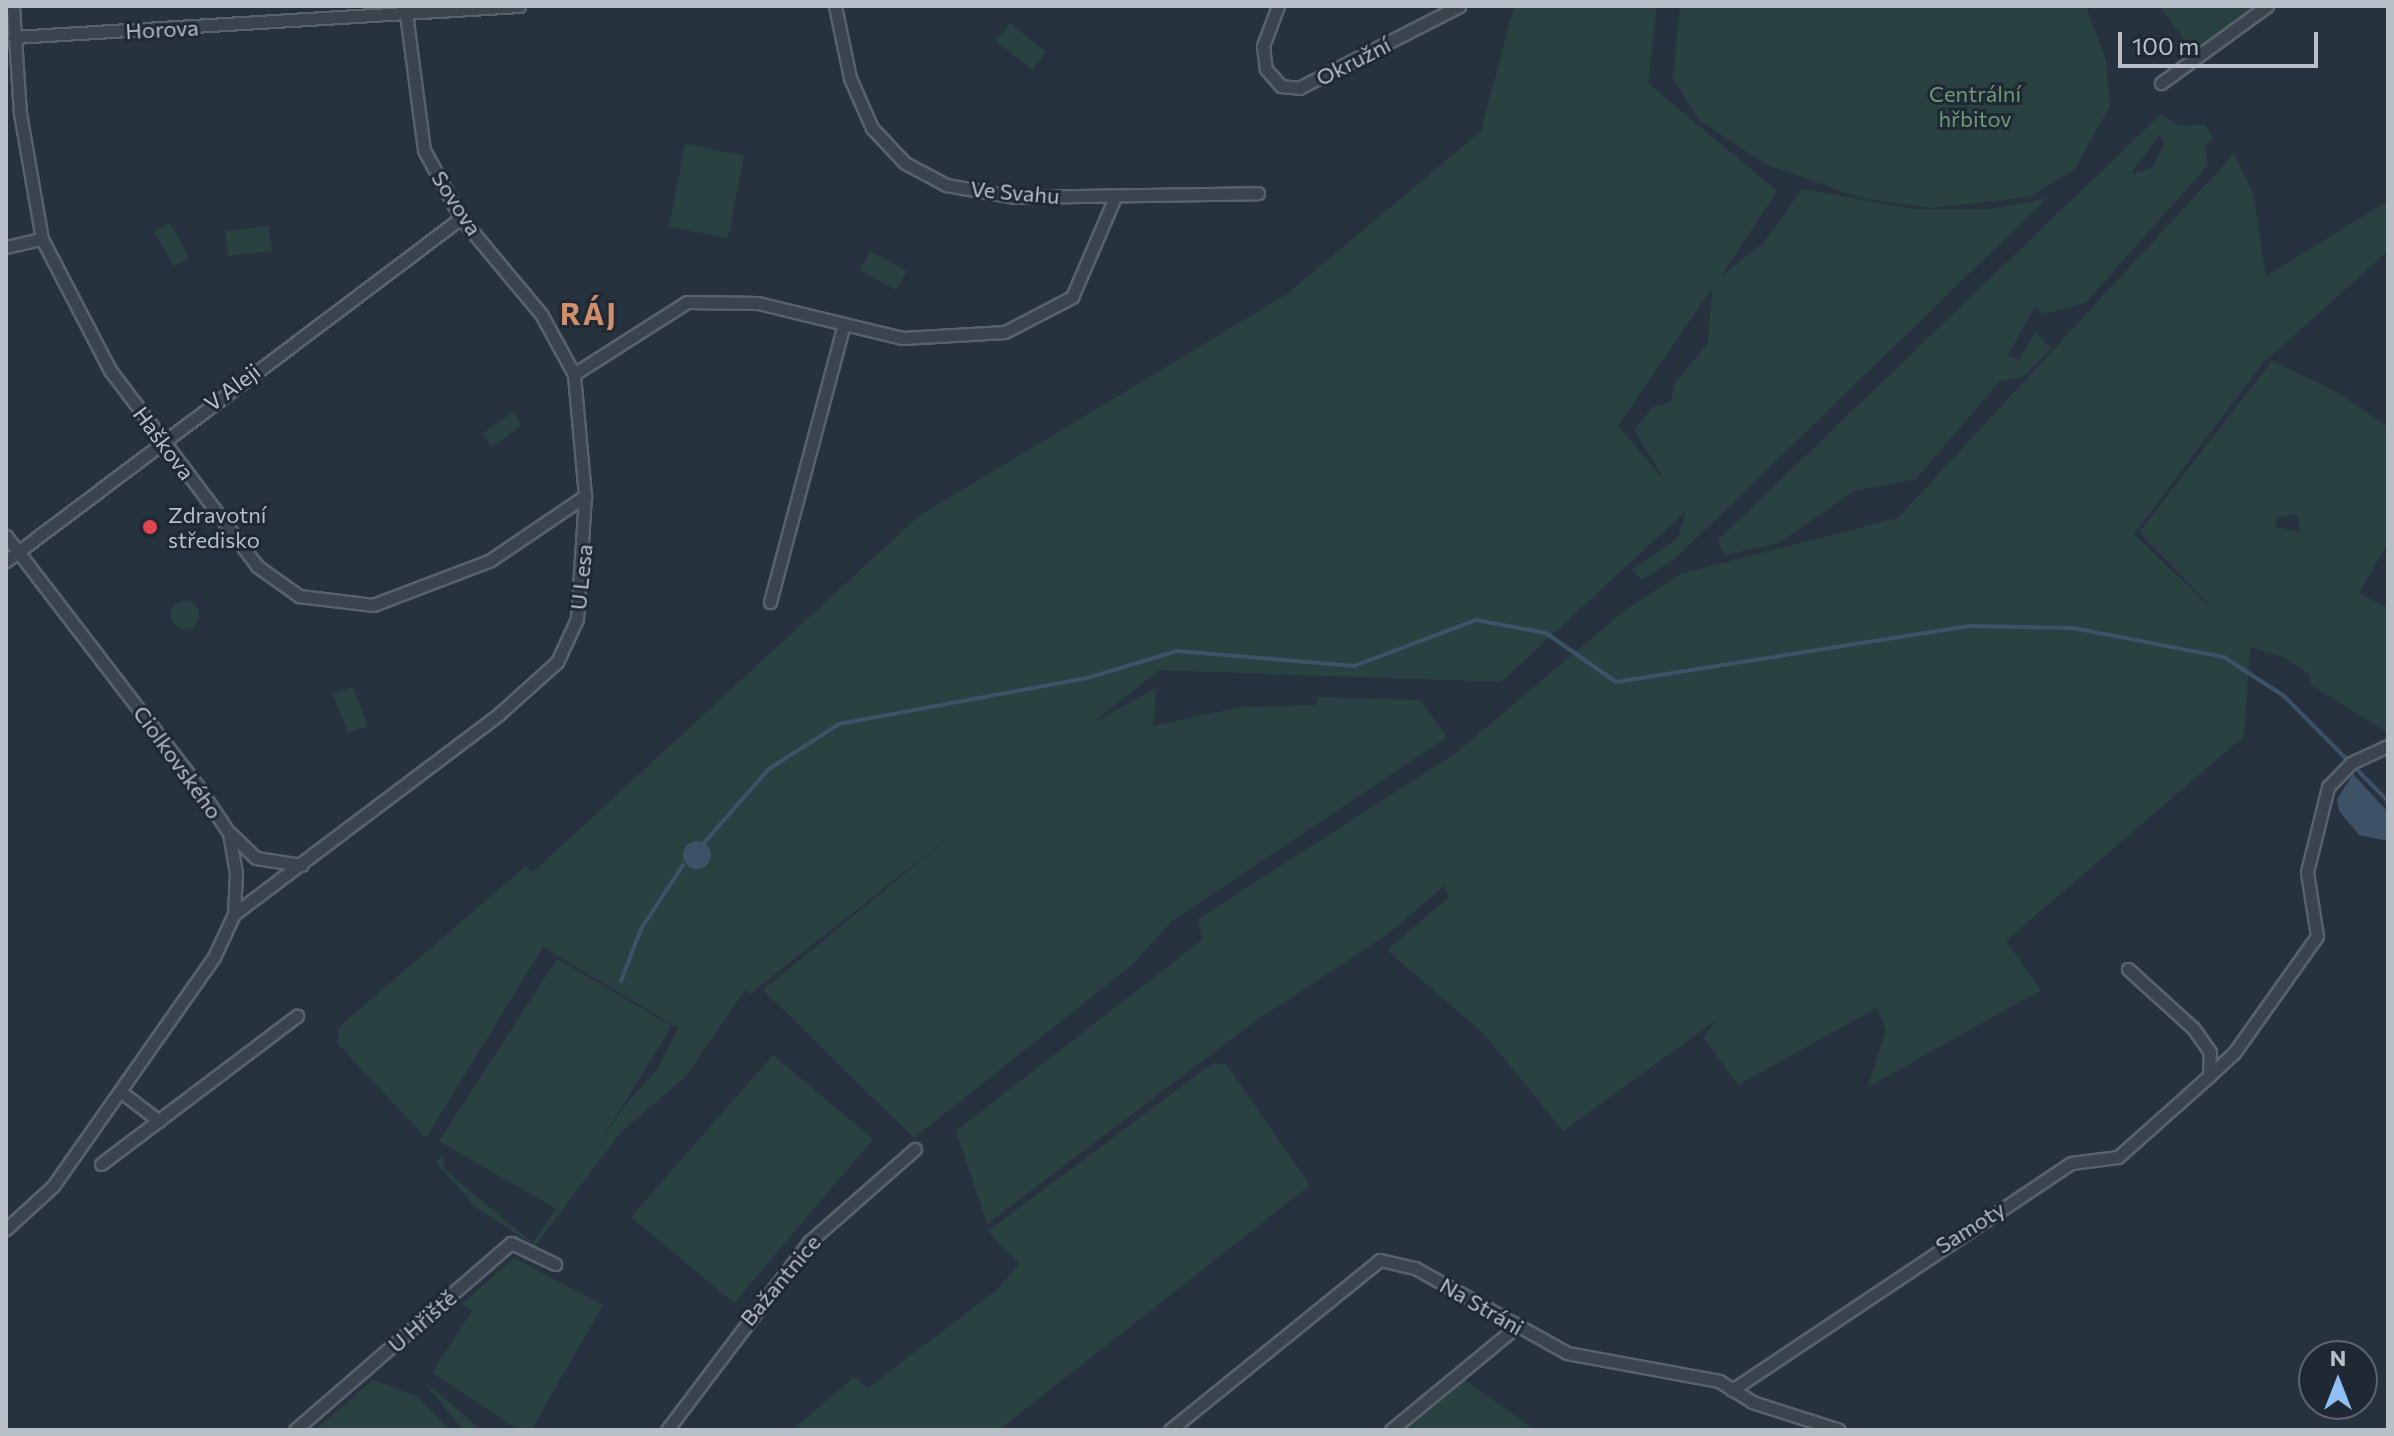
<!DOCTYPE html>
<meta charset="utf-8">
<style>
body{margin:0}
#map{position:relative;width:2394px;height:1436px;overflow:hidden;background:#26333f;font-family:Commissioner,sans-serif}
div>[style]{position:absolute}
.green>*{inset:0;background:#294141}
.round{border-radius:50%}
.water>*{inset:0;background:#3d5266}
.stream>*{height:4px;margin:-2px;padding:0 2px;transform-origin:2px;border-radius:2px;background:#3d5266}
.roads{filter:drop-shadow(2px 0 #58626c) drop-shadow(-2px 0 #58626c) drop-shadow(0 2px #58626c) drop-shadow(0 -2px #58626c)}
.street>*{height:11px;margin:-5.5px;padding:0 5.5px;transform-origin:5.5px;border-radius:5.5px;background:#3a444f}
.dots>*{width:22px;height:22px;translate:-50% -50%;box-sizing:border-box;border:4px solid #1f2934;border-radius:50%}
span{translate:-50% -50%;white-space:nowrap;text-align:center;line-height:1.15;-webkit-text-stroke:6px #1f2934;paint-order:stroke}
.street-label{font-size:22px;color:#b7bfc9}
.park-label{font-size:22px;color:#6f9976}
.poi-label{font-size:22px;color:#b7bfc9}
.left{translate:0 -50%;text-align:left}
.district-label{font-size:30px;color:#d08f6b;font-weight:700;letter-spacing:2px}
.frame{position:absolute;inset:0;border:8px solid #b7bfc9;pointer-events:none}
.north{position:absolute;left:2298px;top:1340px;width:80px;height:80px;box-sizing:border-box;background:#1f2934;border:2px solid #5c6570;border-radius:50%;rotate:0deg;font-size:22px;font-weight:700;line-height:32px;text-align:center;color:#b7bfc9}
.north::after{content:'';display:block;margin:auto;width:28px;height:36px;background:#92bff3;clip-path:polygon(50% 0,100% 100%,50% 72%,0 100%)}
.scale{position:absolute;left:2118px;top:32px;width:200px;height:36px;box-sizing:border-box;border:4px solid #b7bfc9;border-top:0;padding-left:10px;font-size:24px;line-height:28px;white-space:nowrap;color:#b7bfc9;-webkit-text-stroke:6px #1f2934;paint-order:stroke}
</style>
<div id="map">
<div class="green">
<i style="clip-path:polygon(evenodd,1514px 6px,1657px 6px,1648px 83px,1777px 191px,1721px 276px,1764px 242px,1802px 189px,1913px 209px,1991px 209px,2047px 198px,1677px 557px,1642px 580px,1632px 570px,1678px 538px,1686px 511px,1501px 682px,1159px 670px,1091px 724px,1156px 688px,1153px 726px,1240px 707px,1317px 705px,1316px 697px,1420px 700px,1447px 737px,1172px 921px,1132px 965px,914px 1138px,763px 990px,959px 829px,750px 994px,745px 990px,686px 1076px,620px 1133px,535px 1246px,475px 1207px,436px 1162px,443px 1156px,445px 1170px,533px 1243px,626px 1104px,658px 1069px,678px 1028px,543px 947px,426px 1138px,337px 1043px,339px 1027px,526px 866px,533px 872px,919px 516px,1287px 294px,1481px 131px,1514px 6px,1712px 288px,1708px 343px,1674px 384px,1671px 402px,1653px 407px,1634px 429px,1665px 481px,1618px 426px,1712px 288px)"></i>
<i style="clip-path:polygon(1680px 6px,2086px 6px,2106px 61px,2110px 106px,2075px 169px,2029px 197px,1932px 208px,1861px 198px,1765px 164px,1699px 120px,1673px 79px)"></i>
<i style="clip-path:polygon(2159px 6px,2254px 6px,2193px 51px)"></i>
<i style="clip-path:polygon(1010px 23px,1046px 52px,1032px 70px,996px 41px)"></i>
<i style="clip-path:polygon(evenodd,2161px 114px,2180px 126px,2205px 125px,2213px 139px,2205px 147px,2208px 165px,2086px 302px,2046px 314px,2034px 307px,2008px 355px,2019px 360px,2036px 332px,2051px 349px,2023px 377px,2000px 381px,1916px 479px,1854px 491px,1779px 543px,1724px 555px,1718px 540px,2161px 114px,2159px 135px,2164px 144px,2152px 168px,2131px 174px,2159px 135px)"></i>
<i style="clip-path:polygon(685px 144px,744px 156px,728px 238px,669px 227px)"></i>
<i style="clip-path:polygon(evenodd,2234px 154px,2253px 192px,2266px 276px,2388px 201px,2388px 251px,2262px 364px,2134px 534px,2225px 621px,2139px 532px,2272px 361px,2337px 392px,2388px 427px,2388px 543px,2359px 593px,2388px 608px,2388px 733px,2311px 685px,2310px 675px,2285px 658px,2250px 647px,2244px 736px,2006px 941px,2041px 990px,1868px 1087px,1886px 1030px,1877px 1008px,1738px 1085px,1703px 1037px,1719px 1018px,1563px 1131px,1485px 1035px,1387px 950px,1449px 897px,1444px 886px,1388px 934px,1257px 1020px,987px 1224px,956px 1131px,1202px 940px,1198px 919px,1456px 753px,1624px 611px,1680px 574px,1898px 518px,2234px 154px,2297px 514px,2301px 532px,2276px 527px,2276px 518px,2297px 514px)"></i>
<i style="clip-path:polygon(170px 223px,189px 258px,174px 266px,154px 232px)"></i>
<i style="clip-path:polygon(269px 226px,272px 251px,228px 256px,225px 231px)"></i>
<i style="clip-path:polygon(870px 251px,907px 271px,896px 290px,860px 270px)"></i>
<i style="clip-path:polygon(513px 412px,522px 425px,492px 447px,482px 434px)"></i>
<i class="round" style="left:171px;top:601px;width:28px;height:28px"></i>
<i style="clip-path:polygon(353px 687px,368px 726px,348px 733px,333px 694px)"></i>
<i style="clip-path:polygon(557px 959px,672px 1026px,558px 1210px,439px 1141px)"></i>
<i style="clip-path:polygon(773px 1055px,873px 1139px,734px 1303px,631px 1217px)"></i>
<i style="clip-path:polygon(1213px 1063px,1226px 1064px,1310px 1185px,999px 1430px,792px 1430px,854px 1377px,868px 1388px,998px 1289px,1019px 1264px,988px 1231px)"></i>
<i style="clip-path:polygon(514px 1258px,603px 1305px,531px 1430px,519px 1430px,432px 1373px,472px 1311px,462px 1304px)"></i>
<i style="clip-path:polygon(1462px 1378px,1535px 1430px,1400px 1430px)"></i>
<i style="clip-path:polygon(373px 1380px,418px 1397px,451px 1430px,315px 1430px)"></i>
<i style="clip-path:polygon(424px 1382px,449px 1402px,481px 1430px,463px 1430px)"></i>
</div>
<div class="water">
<i style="clip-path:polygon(2353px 774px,2388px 812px,2388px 841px,2359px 835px,2339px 811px,2337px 799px)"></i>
<i class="round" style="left:683px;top:841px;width:28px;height:28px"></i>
</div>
<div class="stream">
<i style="left:703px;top:844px;width:100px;rotate:-48.7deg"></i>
<i style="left:769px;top:769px;width:83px;rotate:-32.7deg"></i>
<i style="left:839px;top:724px;width:252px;rotate:-10.5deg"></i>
<i style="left:1087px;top:678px;width:94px;rotate:-16.7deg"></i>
<i style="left:1177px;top:651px;width:178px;rotate:4.8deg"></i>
<i style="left:1354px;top:666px;width:130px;rotate:-20.7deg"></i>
<i style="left:1476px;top:620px;width:71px;rotate:10.5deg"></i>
<i style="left:1546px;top:633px;width:85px;rotate:35deg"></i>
<i style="left:1616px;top:682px;width:356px;rotate:-9deg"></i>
<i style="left:1968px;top:626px;width:105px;rotate:1.1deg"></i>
<i style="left:2073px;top:628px;width:154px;rotate:10.9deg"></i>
<i style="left:2224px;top:657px;width:72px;rotate:33deg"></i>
<i style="left:2284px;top:696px;width:148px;rotate:45.3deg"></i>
<i style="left:621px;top:981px;width:56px;rotate:-69deg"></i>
<i style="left:641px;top:929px;width:77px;rotate:-56.7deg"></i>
</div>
<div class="roads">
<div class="street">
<i style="left:13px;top:6px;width:107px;rotate:86.3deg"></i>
<i style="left:20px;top:113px;width:128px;rotate:80.1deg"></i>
<i style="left:42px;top:239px;width:148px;rotate:62.6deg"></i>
<i style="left:110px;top:370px;width:245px;rotate:53.1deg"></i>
<i style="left:257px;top:566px;width:52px;rotate:35.5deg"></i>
<i style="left:299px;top:596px;width:75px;rotate:6.9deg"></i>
<i style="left:373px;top:605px;width:124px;rotate:-20.8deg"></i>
<i style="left:489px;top:561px;width:116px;rotate:-34.1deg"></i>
<i style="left:835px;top:6px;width:74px;rotate:78.2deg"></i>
<i style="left:850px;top:78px;width:55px;rotate:66.3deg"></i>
<i style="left:872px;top:128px;width:48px;rotate:46.7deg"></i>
<i style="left:905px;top:163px;width:47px;rotate:28.2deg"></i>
<i style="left:946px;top:185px;width:70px;rotate:9.9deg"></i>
<i style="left:1015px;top:197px;width:243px;rotate:-0.9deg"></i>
<i style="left:1278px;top:6px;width:43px;rotate:110.6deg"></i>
<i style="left:1263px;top:46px;width:23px;rotate:83deg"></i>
<i style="left:1266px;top:69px;width:23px;rotate:49deg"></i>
<i style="left:1281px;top:86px;width:18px;rotate:6deg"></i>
<i style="left:1299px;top:88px;width:180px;rotate:-27.1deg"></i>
<i style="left:14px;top:37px;width:506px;rotate:-3.51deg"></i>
<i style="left:2161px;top:83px;width:131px;rotate:-36deg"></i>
<i style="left:6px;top:247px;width:37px;rotate:-13deg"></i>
<i style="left:574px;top:374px;width:134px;rotate:-32.5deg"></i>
<i style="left:687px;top:302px;width:71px;rotate:0.8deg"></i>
<i style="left:758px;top:303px;width:149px;rotate:13.6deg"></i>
<i style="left:903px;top:338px;width:102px;rotate:-3.4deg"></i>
<i style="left:1005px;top:332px;width:76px;rotate:-27.6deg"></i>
<i style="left:1072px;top:297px;width:109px;rotate:-66.7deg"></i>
<i style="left:6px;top:536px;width:314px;rotate:52.5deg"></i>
<i style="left:197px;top:785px;width:58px;rotate:56.3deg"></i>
<i style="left:229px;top:833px;width:41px;rotate:80.1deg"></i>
<i style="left:236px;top:873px;width:41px;rotate:92.8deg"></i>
<i style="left:234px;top:914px;width:47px;rotate:114.9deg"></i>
<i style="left:214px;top:957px;width:280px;rotate:125.1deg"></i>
<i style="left:53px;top:1186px;width:64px;rotate:137.5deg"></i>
<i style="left:6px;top:561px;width:570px;rotate:-37.01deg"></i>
<i style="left:770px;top:602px;width:284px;rotate:-75.1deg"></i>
<i style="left:230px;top:833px;width:36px;rotate:44deg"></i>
<i style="left:256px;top:858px;width:46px;rotate:8.8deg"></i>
<i style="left:234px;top:914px;width:332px;rotate:-37deg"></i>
<i style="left:499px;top:714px;width:78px;rotate:-41.9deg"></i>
<i style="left:557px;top:662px;width:47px;rotate:-65.1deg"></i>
<i style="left:577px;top:619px;width:123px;rotate:-86.3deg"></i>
<i style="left:585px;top:496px;width:122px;rotate:-95.2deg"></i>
<i style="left:574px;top:374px;width:68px;rotate:-118.8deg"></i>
<i style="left:541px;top:314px;width:125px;rotate:-129.8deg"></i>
<i style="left:461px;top:218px;width:77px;rotate:-118.6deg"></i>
<i style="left:424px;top:150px;width:145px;rotate:-97.5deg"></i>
<i style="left:2209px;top:1076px;width:34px;rotate:-43deg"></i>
<i style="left:2234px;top:1053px;width:143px;rotate:-54.6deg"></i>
<i style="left:2317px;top:936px;width:65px;rotate:-98.9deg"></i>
<i style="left:2307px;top:872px;width:88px;rotate:-76.1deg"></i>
<i style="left:2328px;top:787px;width:33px;rotate:-46deg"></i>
<i style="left:2351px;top:763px;width:41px;rotate:-24.7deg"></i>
<i style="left:120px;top:1091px;width:49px;rotate:37.6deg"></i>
<i style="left:101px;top:1164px;width:246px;rotate:-37.1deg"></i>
<i style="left:1732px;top:1390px;width:408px;rotate:-33.8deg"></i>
<i style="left:2071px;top:1163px;width:47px;rotate:-7.3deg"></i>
<i style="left:2118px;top:1157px;width:122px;rotate:-41.7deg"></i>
<i style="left:2209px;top:1076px;width:24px;rotate:-88deg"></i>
<i style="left:2210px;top:1052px;width:29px;rotate:-125deg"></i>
<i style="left:2193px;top:1028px;width:88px;rotate:-137.8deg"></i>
<i style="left:295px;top:1430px;width:286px;rotate:-40.9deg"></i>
<i style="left:511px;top:1243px;width:49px;rotate:25.5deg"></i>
<i style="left:667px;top:1430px;width:236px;rotate:-52.9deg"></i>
<i style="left:809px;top:1242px;width:141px;rotate:-41.3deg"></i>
<i style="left:1170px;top:1430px;width:270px;rotate:-39deg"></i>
<i style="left:1380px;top:1260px;width:36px;rotate:13deg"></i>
<i style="left:1415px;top:1268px;width:174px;rotate:29.2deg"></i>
<i style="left:1567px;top:1353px;width:155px;rotate:10.4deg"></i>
<i style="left:1719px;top:1381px;width:39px;rotate:32deg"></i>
<i style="left:1752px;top:1402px;width:91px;rotate:17.8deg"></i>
<i style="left:1391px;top:1430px;width:163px;rotate:-39.5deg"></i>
</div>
</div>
<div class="dots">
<i style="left:150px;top:527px;background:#e0444e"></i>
</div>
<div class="street-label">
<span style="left:162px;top:29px;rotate:-3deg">Horova</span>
<span style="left:1353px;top:61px;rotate:-27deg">Okružní</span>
<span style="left:1015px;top:192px;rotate:5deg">Ve Svahu</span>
<span style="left:457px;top:203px;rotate:57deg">Sovova</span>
<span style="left:232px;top:387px;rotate:-37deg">V Aleji</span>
<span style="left:164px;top:443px;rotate:53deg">Haškova</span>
<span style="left:581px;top:577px;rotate:-84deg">U Lesa</span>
<span style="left:178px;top:762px;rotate:54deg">Ciolkovského</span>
<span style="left:1970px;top:1227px;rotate:-32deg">Samoty</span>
<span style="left:780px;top:1280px;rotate:-50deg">Bažantnice</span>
<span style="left:1482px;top:1306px;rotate:30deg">Na Stráni</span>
<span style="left:422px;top:1321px;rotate:-41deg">U Hřiště</span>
</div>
<div class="park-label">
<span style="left:1975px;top:106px">Centrální<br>hřbitov</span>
</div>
<div class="poi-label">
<span class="left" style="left:168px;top:527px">Zdravotní<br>středisko</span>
</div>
<div class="district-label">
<span style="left:589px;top:313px">RÁJ</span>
</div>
<div class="frame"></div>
<div class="north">N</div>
<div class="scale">100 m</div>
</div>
